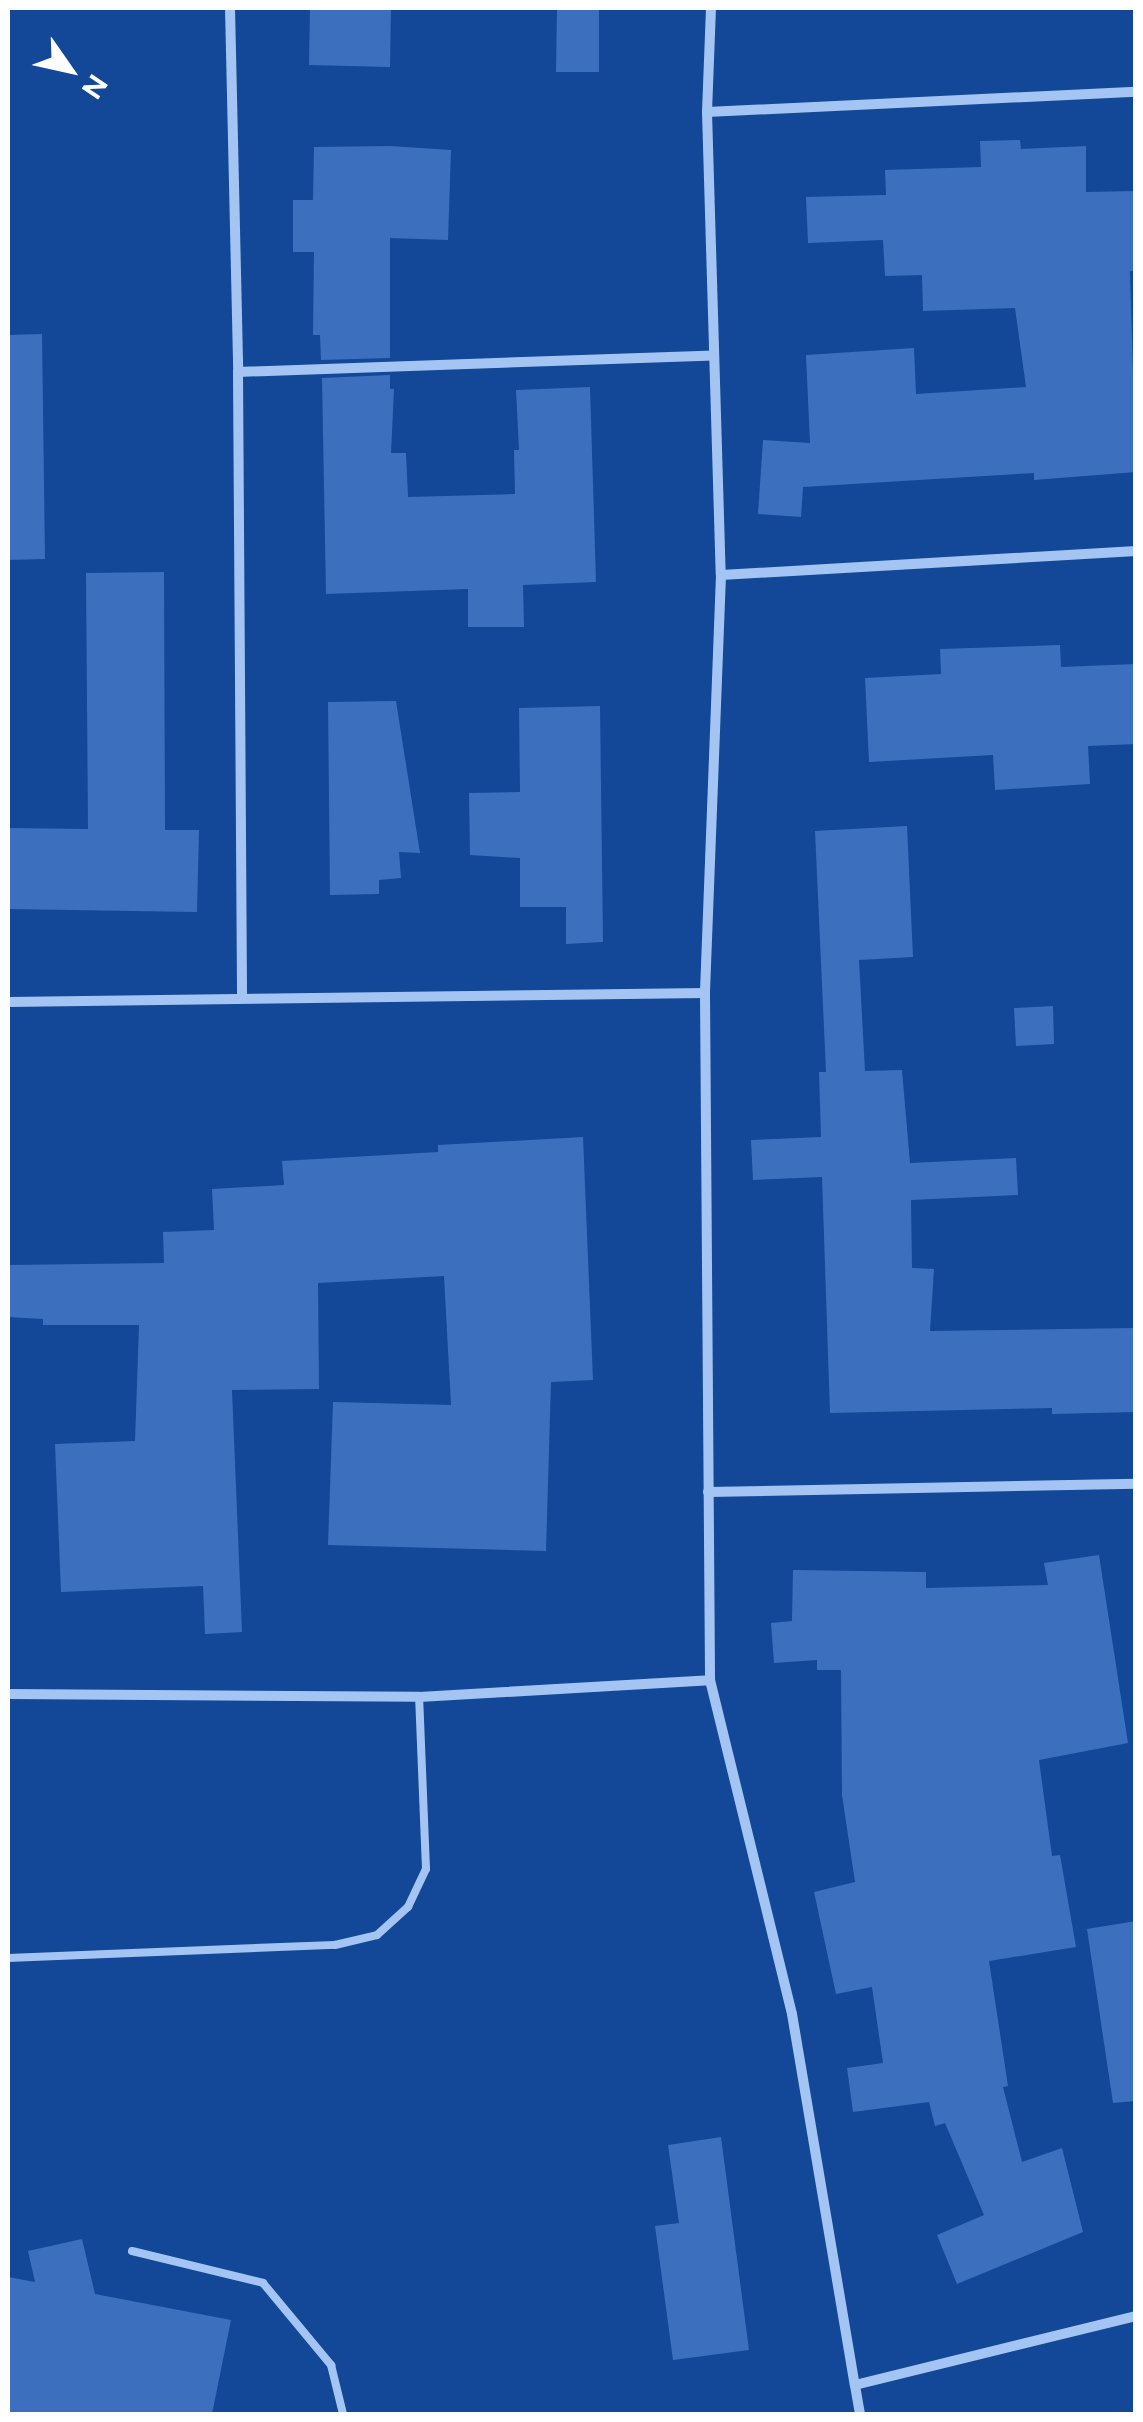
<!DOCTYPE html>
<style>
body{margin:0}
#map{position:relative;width:1143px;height:2422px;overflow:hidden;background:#134797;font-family:Figtree,sans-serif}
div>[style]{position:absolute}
.building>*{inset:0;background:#3c70bf}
.lane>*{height:8px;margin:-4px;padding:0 4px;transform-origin:4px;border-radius:4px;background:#a4c5f3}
.street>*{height:10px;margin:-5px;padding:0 5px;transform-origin:5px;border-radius:5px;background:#a4c5f3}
span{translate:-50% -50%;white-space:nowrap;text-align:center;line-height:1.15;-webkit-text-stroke:8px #134797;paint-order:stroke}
.frame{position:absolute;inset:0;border:10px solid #fff;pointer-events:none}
.north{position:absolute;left:20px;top:20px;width:100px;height:100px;-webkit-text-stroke:8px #134797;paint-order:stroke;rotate:124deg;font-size:28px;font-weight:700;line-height:40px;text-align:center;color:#fff}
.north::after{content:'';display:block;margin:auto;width:35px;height:45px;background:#fff;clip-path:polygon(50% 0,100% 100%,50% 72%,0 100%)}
</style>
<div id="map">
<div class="building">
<i style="clip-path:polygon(310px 8px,391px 8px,390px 67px,309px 65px)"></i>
<i style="clip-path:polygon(557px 8px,599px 8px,599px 72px,556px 72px)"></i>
<i style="clip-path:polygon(1020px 140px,1021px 149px,1086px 146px,1086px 192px,1136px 191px,1136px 271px,1130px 271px,1136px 472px,1034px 480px,1034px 473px,803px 487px,801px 517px,758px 514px,763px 440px,810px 443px,806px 355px,914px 348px,916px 394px,1026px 387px,1015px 308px,923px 311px,922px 275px,885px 276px,883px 240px,808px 243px,806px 197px,886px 195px,885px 170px,981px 167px,980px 141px)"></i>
<i style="clip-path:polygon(390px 146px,451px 150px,448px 240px,390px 238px,390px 358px,321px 360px,320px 335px,313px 335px,314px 252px,293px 252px,293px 200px,313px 200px,314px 147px)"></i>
<i style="clip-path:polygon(42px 334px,45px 559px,8px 560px,8px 335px)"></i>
<i style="clip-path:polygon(390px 375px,390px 389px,394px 389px,391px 453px,406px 453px,408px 497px,515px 494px,514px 450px,519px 450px,516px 390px,590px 387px,596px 582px,523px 585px,524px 627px,468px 627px,468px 589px,326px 594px,322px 378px)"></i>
<i style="clip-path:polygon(164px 572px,165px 830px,199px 830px,197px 912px,8px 909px,8px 828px,88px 829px,86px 573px)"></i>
<i style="clip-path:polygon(1060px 645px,1061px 667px,1136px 664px,1136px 744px,1088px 746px,1090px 784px,995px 790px,993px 755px,869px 762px,865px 678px,941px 674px,940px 649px)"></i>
<i style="clip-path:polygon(396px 701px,420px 853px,399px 852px,401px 878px,379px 880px,379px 894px,330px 895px,328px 702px)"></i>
<i style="clip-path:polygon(600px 706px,603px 942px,566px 944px,566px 907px,520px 907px,520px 858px,470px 855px,469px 793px,520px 792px,519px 708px)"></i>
<i style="clip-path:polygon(907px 826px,913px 957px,859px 960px,865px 1071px,902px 1070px,910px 1163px,1016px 1158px,1018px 1195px,911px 1200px,912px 1268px,934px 1269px,930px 1331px,1136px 1328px,1136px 1412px,1052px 1414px,1052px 1408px,830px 1413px,822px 1177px,753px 1180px,751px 1140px,821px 1137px,819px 1072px,826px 1072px,815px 831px)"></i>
<i style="clip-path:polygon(1053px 1006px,1054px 1044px,1016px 1046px,1014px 1008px)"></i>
<i style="clip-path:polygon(583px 1137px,593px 1380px,551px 1382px,546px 1551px,328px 1545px,333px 1402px,451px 1405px,444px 1276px,318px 1283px,319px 1389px,232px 1390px,242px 1632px,205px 1634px,203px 1586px,61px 1592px,55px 1444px,135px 1441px,139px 1325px,43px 1325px,43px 1319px,8px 1317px,8px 1265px,164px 1263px,163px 1232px,214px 1230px,212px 1189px,284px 1185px,282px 1161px,438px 1152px,438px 1145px)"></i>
<i style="clip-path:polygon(1099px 1555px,1128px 1743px,1039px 1760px,1052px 1856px,1060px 1855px,1076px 1947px,989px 1961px,1008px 2086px,1003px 2087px,1022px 2162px,1062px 2148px,1083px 2232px,957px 2284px,937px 2235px,984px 2215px,945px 2123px,935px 2126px,929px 2102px,853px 2112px,847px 2068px,883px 2063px,872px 1987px,836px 1994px,814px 1892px,855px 1882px,842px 1795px,841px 1670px,817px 1670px,817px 1660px,774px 1663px,771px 1623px,792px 1621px,793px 1570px,926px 1572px,926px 1588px,1048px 1585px,1044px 1563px)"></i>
<i style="clip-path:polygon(1136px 1921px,1136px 2101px,1113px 2103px,1087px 1929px)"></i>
<i style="clip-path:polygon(721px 2137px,749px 2350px,673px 2360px,655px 2226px,679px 2223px,668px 2145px)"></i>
<i style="clip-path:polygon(82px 2239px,95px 2294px,231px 2320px,212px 2414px,8px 2414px,8px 2277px,35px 2282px,28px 2251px)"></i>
</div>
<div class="lane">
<i style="left:8px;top:1958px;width:327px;rotate:-2.3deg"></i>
<i style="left:335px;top:1945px;width:43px;rotate:-13.4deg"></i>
<i style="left:377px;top:1935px;width:42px;rotate:-42.1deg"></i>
<i style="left:408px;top:1907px;width:42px;rotate:-64.7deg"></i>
<i style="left:426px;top:1869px;width:172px;rotate:-92.3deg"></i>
<i style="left:132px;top:2251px;width:135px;rotate:13.7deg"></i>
<i style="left:263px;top:2283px;width:107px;rotate:50.3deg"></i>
<i style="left:331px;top:2365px;width:50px;rotate:76.2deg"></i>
</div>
<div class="street">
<i style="left:230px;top:8px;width:364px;rotate:88.7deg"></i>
<i style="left:238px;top:372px;width:625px;rotate:89.63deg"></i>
<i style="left:711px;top:8px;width:104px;rotate:92.2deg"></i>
<i style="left:707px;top:112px;width:463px;rotate:88.3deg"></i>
<i style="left:721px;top:575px;width:418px;rotate:92.2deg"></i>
<i style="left:705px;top:993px;width:687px;rotate:89.58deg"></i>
<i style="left:710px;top:1680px;width:344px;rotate:76.2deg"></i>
<i style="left:792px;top:2014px;width:376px;rotate:80.4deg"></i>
<i style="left:707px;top:112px;width:429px;rotate:-2.7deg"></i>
<i style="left:238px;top:372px;width:476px;rotate:-2deg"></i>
<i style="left:721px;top:575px;width:416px;rotate:-3.3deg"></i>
<i style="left:8px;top:1002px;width:697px;rotate:-0.74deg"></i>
<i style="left:708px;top:1492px;width:428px;rotate:-1.1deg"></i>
<i style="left:8px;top:1694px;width:411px;rotate:0.4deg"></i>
<i style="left:419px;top:1697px;width:291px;rotate:-3.3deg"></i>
<i style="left:860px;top:2414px;width:29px;rotate:-100deg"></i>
<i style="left:855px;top:2385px;width:289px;rotate:-13.8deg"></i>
</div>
<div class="frame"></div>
<div class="north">N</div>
</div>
